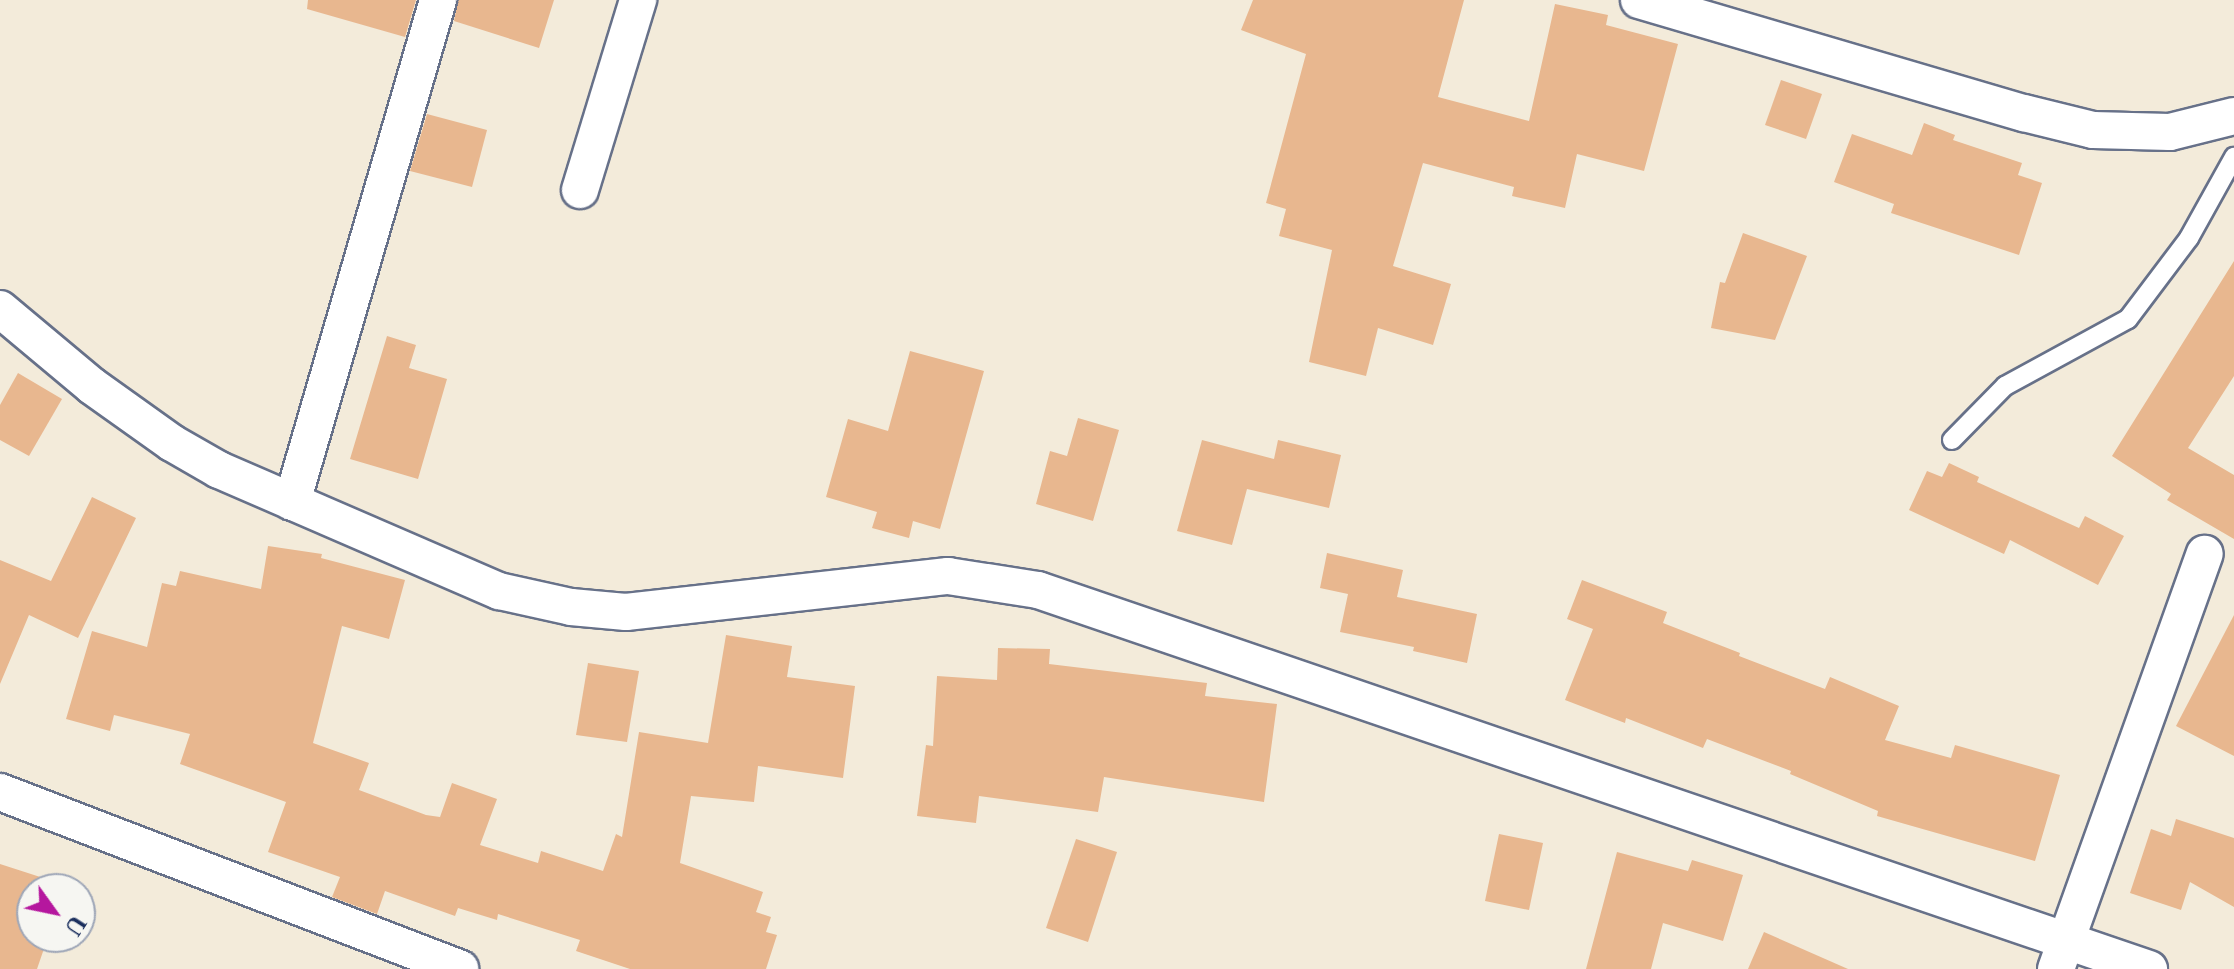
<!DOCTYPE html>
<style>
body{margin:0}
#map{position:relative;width:2234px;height:969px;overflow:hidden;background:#f3ebda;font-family:"Libre Caslon Text",serif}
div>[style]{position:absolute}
.building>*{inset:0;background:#e8b78f}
.roads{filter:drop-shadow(2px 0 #677189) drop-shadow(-2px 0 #677189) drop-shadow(0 2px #677189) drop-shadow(0 -2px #677189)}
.lane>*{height:18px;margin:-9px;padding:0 9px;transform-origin:9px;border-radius:9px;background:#fff}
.street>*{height:36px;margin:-18px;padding:0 18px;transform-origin:18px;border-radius:18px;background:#fff}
span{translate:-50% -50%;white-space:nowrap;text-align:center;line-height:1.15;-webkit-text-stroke:6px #f6f6f2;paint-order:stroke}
.north{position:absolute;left:16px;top:873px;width:80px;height:80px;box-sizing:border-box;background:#f6f6f2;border:2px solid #9ea6b7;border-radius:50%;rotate:123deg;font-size:22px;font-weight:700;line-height:32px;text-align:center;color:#1b2f5e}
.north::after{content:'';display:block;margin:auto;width:28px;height:36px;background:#b5179e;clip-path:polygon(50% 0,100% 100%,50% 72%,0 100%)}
</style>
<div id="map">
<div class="building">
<i style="clip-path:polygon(308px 0,416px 0,405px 37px,307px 9px)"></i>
<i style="clip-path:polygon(458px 0,554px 0,539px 48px,454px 21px)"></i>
<i style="clip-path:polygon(1253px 0,1464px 0,1438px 97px,1529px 121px,1555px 4px,1608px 15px,1606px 25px,1678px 44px,1644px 171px,1577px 154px,1565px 208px,1512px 196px,1514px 187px,1423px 163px,1393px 266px,1451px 284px,1433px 345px,1378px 328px,1366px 376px,1309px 362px,1332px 250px,1279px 236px,1286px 209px,1266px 203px,1306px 54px,1241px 30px)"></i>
<i style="clip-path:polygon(1781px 80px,1822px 94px,1806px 139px,1765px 125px)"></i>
<i style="clip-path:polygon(427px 114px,487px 130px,472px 187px,410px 171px)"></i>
<i style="clip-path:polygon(1924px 123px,1955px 135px,1953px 140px,2022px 163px,2018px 175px,2042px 183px,2019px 255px,1891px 213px,1894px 204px,1834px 182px,1852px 134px,1912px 155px)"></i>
<i style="clip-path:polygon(1743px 233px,1807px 256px,1775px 340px,1711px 328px,1720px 282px,1725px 283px)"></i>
<i style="clip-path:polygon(2234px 261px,2234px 376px,2188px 448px,2234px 475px,2234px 539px,2167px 500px,2171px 494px,2112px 456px)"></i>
<i style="clip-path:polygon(387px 336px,416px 345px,409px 368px,447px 379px,418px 479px,350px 459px)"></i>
<i style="clip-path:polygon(910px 351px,984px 371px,940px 529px,913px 521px,909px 538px,872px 528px,877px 512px,826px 497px,848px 419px,888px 431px)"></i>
<i style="clip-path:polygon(18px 373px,62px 399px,29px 456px,0 440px,0 405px)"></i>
<i style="clip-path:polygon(1078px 418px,1119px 430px,1093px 521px,1036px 504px,1050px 451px,1067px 456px)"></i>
<i style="clip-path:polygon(1202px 440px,1274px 459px,1278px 440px,1341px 455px,1329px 508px,1247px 489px,1232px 545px,1177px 531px)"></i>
<i style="clip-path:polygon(1949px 463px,1979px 477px,1977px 482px,2079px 528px,2085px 516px,2124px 536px,2098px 585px,2010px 540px,2004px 554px,1909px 510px,1927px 471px,1942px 477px)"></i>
<i style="clip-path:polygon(92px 497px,136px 518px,78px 638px,29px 615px,0 684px,0 560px,51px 581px)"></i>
<i style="clip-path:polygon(268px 546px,322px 554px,321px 558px,405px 580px,389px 639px,342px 626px,313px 743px,369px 763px,359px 790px,426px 815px,440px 817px,452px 783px,497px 799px,480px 845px,538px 863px,541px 851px,603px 871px,616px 834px,622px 837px,639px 732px,708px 743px,726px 635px,792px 646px,787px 677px,855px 686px,843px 778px,758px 766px,754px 802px,691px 796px,680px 863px,763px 892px,756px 912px,771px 917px,766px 932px,777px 935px,766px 969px,630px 969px,576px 951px,580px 940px,498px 914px,497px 920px,458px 908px,455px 916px,385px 891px,377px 914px,332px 897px,340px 877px,268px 852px,286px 802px,180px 764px,190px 734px,114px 715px,110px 731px,66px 719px,92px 631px,147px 647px,162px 583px,176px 586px,180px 571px,261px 589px)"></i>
<i style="clip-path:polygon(1327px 553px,1403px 570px,1397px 597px,1477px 614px,1467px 663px,1413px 651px,1414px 647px,1340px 632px,1348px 594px,1320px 588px)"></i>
<i style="clip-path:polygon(1582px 580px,1667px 612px,1663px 623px,1740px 653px,1739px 656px,1825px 689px,1830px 677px,1899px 706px,1885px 740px,1951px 758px,1955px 745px,2060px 775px,2035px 861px,1877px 816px,1878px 811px,1790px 774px,1791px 771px,1707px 739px,1703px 748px,1626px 718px,1625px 723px,1565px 700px,1593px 629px,1567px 619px)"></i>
<i style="clip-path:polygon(2234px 615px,2234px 756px,2176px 726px)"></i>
<i style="clip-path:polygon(998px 648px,1050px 649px,1049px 664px,1207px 683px,1205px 696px,1277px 704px,1264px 802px,1104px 777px,1098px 812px,979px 796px,976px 823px,917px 816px,926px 745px,933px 746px,937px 676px,997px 680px)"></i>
<i style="clip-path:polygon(588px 663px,639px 671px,627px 742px,576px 735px)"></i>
<i style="clip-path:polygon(2176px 819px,2234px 838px,2234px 907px,2190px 882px,2181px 910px,2130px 893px,2151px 829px,2171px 836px)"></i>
<i style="clip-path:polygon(1499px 834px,1543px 843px,1529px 910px,1485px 901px)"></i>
<i style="clip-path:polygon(1076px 839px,1117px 852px,1088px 942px,1046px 928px)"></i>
<i style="clip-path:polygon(1617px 852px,1688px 871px,1692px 860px,1743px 875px,1723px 941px,1663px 923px,1651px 969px,1586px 969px)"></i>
<i style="clip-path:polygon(0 864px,65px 885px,64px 889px,32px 889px,32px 937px,48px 937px,37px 969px,0 969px)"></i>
<i style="clip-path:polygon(1764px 932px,1848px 969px,1748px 969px)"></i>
</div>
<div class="roads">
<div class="lane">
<i style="left:1952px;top:440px;width:76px;rotate:-45.5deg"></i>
<i style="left:2005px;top:386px;width:140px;rotate:-28.6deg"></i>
<i style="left:2128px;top:319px;width:101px;rotate:-53deg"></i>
<i style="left:2189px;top:238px;width:93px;rotate:-60.9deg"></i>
</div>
<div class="street">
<i style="left:1639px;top:0;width:401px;rotate:16.4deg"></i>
<i style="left:2024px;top:113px;width:71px;rotate:13.8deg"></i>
<i style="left:2093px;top:130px;width:77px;rotate:1.5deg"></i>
<i style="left:2170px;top:132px;width:66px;rotate:-14deg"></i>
<i style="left:580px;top:190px;width:199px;rotate:-73deg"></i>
<i style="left:0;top:309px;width:120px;rotate:39.9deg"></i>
<i style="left:92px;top:386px;width:98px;rotate:35.5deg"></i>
<i style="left:172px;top:443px;width:54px;rotate:29.9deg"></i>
<i style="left:219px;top:470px;width:305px;rotate:23.4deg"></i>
<i style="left:499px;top:591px;width:74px;rotate:12.5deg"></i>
<i style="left:571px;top:607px;width:55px;rotate:5.2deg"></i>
<i style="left:626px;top:612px;width:324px;rotate:-6.4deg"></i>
<i style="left:948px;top:576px;width:91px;rotate:8.8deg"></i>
<i style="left:1038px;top:590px;width:1174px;rotate:18.84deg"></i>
<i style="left:292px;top:502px;width:523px;rotate:-73.78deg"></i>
<i style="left:0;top:792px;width:493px;rotate:21deg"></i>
<i style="left:2056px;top:969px;width:441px;rotate:-70.3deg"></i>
</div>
</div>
<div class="north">U</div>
</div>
